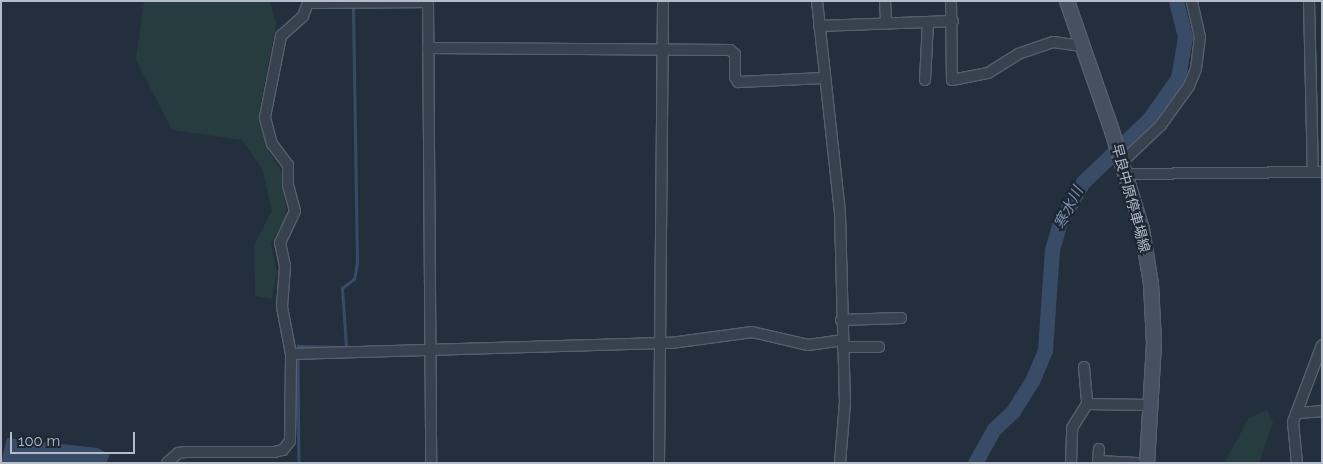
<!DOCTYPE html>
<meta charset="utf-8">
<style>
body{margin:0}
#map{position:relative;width:1323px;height:464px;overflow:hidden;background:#242f3e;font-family:Raleway,"Noto Sans JP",sans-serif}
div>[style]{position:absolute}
.green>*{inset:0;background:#263c3f}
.water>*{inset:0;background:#394c67}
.stream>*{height:2.5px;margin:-1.25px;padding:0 1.25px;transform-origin:1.25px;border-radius:1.25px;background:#394c67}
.river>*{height:15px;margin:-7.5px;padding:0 7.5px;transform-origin:7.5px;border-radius:7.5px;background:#394c67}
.roads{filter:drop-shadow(1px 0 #565f6c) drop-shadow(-1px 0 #565f6c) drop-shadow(0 1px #565f6c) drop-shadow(0 -1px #565f6c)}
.street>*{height:10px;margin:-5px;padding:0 5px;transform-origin:5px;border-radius:5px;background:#38414e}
.secondary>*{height:14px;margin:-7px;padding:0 7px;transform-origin:7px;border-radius:7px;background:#465061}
span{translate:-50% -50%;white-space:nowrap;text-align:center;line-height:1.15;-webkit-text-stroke:4.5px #1d2633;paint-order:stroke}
.street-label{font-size:14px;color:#b4bcc9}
.water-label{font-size:15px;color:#7c92b1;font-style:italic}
.frame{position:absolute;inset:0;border:2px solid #b4bcc9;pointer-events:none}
.scale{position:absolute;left:10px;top:432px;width:125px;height:22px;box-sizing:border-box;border:2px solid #b4bcc9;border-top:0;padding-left:6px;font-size:15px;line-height:18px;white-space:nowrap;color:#b4bcc9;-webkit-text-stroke:4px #1d2633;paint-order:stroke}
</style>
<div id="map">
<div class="green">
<i style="clip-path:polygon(144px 1px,270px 1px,276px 25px,259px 111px,268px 151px,281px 170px,287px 215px,271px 243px,277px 273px,272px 299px,255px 296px,254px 245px,272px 211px,262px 168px,242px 140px,172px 130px,136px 60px)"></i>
<i style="clip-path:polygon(1267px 410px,1273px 422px,1259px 463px,1224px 463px,1249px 418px)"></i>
</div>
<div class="water">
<i style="clip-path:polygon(7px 438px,98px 448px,110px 455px,106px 463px,1px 463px)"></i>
</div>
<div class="stream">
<i style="left:298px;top:352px;width:6px;rotate:-90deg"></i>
<i style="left:298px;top:346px;width:48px;rotate:1.2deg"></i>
<i style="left:346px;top:347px;width:59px;rotate:-93.9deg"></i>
<i style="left:342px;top:288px;width:15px;rotate:-37deg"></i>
<i style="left:354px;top:279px;width:16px;rotate:-79deg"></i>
<i style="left:357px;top:263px;width:258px;rotate:-90.9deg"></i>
<i style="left:298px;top:357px;width:106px;rotate:89.5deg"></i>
</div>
<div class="river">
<i style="left:975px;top:463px;width:39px;rotate:-61deg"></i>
<i style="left:994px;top:429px;width:26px;rotate:-43deg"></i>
<i style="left:1013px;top:411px;width:36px;rotate:-58deg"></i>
<i style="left:1032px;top:381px;width:34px;rotate:-67deg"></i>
<i style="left:1045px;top:350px;width:100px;rotate:-86deg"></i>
<i style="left:1052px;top:250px;width:29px;rotate:-74deg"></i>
<i style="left:1060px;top:222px;width:46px;rotate:-60.1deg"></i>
<i style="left:1083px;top:182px;width:91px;rotate:-43.7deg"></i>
<i style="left:1149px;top:119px;width:50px;rotate:-54.7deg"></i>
<i style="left:1178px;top:78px;width:42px;rotate:-80.3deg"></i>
<i style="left:1185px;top:37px;width:37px;rotate:-104deg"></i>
</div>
<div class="roads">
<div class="street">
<i style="left:428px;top:1px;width:462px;rotate:89.6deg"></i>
<i style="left:817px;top:1px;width:214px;rotate:83.8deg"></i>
<i style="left:840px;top:214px;width:188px;rotate:88.5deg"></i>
<i style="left:845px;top:402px;width:61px;rotate:94.7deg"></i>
<i style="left:885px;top:1px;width:21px;rotate:87deg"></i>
<i style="left:951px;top:1px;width:79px;rotate:89.3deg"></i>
<i style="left:952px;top:80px;width:37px;rotate:-11deg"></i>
<i style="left:988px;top:73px;width:36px;rotate:-32deg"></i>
<i style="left:1018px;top:54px;width:37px;rotate:-19deg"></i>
<i style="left:1053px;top:42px;width:29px;rotate:8deg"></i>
<i style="left:1309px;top:1px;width:171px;rotate:88.7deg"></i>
<i style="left:819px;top:26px;width:134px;rotate:-2.1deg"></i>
<i style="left:428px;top:48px;width:302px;rotate:0.4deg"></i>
<i style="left:730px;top:50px;width:6px;rotate:39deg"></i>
<i style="left:735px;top:54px;width:23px;rotate:90deg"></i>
<i style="left:735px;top:77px;width:6px;rotate:59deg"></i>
<i style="left:738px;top:82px;width:86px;rotate:-2.7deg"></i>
<i style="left:925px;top:80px;width:58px;rotate:-87deg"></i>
<i style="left:1122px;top:162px;width:54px;rotate:-43.5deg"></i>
<i style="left:1161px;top:125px;width:48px;rotate:-54.3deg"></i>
<i style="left:1189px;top:86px;width:18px;rotate:-68deg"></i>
<i style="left:1196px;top:69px;width:32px;rotate:-83deg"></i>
<i style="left:1200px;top:37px;width:37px;rotate:-103deg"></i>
<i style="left:1126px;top:174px;width:196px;rotate:-0.6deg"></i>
<i style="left:841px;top:320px;width:60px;rotate:-1.9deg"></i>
<i style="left:843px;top:347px;width:36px"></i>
<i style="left:291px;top:354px;width:380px;rotate:-1.7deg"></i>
<i style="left:671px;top:343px;width:82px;rotate:-7.7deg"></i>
<i style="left:752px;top:332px;width:57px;rotate:13.1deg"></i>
<i style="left:808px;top:345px;width:34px;rotate:-8deg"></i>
<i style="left:1084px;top:367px;width:37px;rotate:85deg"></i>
<i style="left:1087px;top:404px;width:63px;rotate:0.9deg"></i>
<i style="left:1296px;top:413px;width:26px;rotate:-4deg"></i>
<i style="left:1098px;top:461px;width:38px;rotate:3deg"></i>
<i style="left:167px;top:463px;width:15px;rotate:-42deg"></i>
<i style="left:178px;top:453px;width:7px;rotate:-8deg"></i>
<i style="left:185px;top:452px;width:89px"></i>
<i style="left:274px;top:452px;width:9px;rotate:-13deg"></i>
<i style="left:283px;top:450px;width:11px;rotate:-52deg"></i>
<i style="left:290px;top:441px;width:87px;rotate:-89.3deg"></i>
<i style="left:291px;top:354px;width:48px;rotate:-100.8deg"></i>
<i style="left:282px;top:307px;width:41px;rotate:-85.8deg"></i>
<i style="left:285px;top:266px;width:24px;rotate:-102deg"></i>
<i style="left:280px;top:243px;width:35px;rotate:-65deg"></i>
<i style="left:295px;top:211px;width:27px;rotate:-105deg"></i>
<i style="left:288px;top:185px;width:20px;rotate:-90deg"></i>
<i style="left:288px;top:165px;width:26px;rotate:-127deg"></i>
<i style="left:272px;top:144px;width:28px;rotate:-105deg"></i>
<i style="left:265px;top:117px;width:83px;rotate:-78.8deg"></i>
<i style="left:281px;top:36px;width:30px;rotate:-42deg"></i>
<i style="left:303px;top:16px;width:14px;rotate:-69deg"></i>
<i style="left:308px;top:3px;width:120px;rotate:-0.5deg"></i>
<i style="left:659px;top:463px;width:462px;rotate:-89.5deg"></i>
<i style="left:1071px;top:463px;width:35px;rotate:-88deg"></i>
<i style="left:1072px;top:428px;width:28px;rotate:-58deg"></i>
<i style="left:1098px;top:463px;width:14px;rotate:-86deg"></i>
<i style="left:1297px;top:463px;width:41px;rotate:-95.6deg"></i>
<i style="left:1293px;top:422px;width:82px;rotate:-69.4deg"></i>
</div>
<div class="secondary">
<i style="left:1067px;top:1px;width:138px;rotate:70.9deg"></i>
<i style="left:1112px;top:131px;width:102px;rotate:73deg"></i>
<i style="left:1142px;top:229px;width:56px;rotate:80.7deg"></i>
<i style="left:1151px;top:284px;width:59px;rotate:87.1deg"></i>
<i style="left:1154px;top:343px;width:120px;rotate:93.3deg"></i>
</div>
</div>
<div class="street-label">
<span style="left:1131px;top:198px;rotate:75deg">早良中原停車場線</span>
</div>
<div class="water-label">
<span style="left:1069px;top:208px;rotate:-63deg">寒水川</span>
</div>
<div class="frame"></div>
<div class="scale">100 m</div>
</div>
